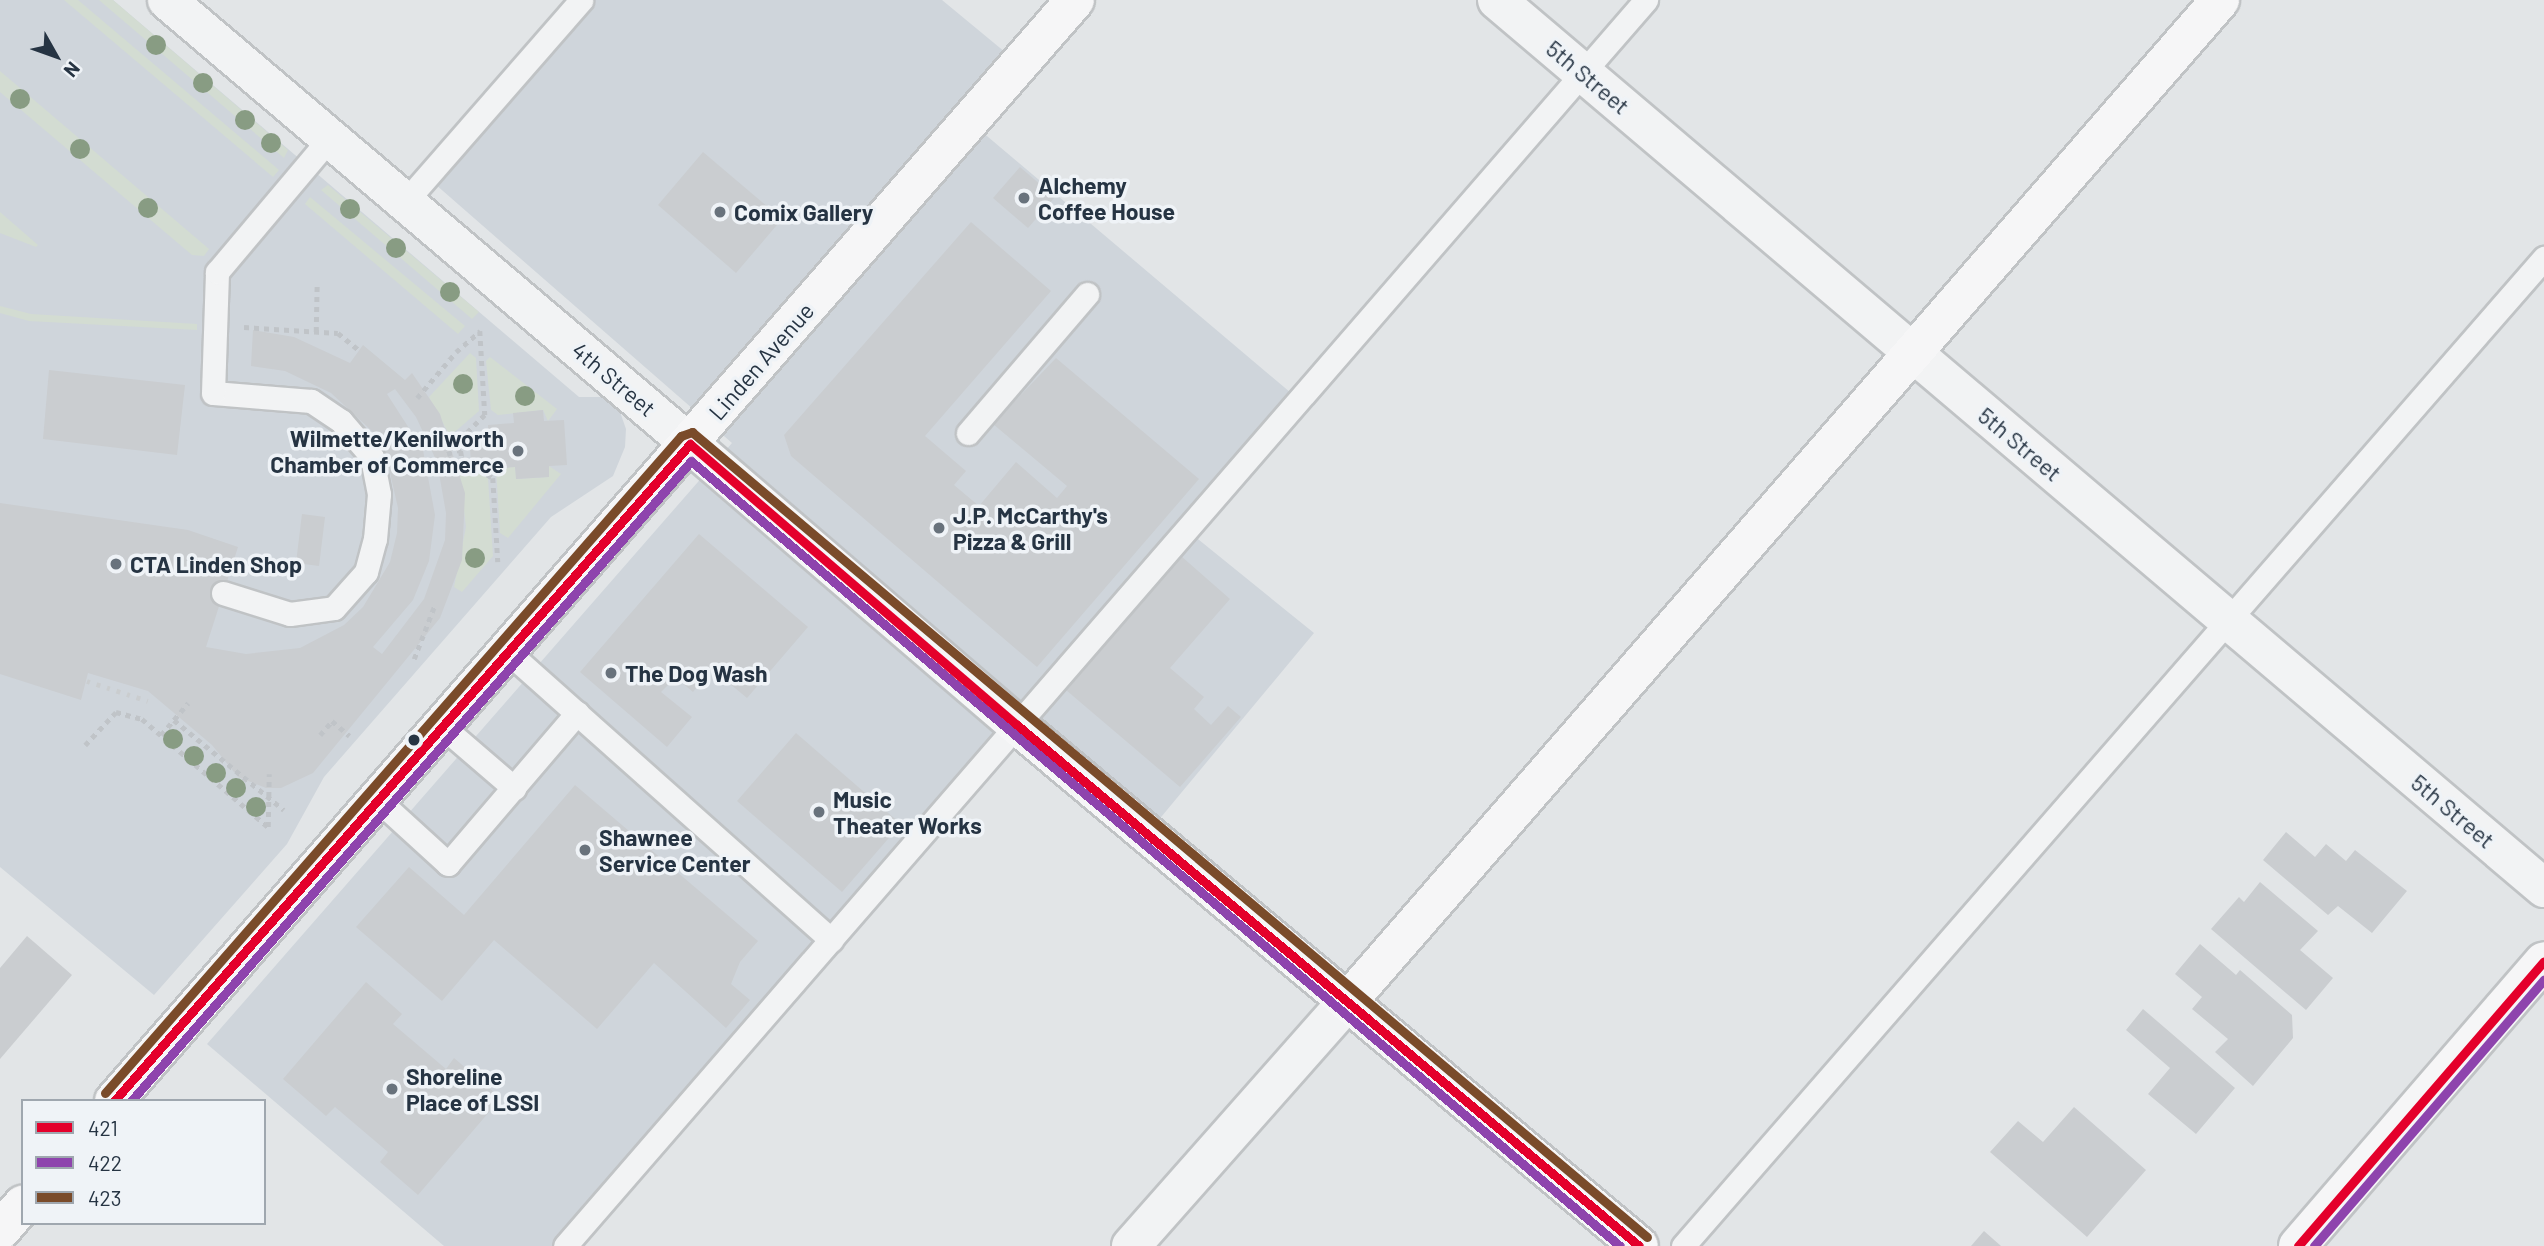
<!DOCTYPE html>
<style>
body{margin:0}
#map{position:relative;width:2544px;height:1246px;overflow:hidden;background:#e2e5e7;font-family:Barlow,sans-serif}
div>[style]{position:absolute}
.built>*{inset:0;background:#cfd5db}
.green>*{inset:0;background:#d3dcd2}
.building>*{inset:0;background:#cacdd0}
.path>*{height:4.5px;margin-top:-2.25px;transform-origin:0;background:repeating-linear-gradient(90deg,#c0c4c8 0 5px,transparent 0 10px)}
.roads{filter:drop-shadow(2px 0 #c0c3c5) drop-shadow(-2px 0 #c0c3c5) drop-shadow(0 2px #c0c3c5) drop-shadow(0 -2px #c0c3c5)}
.lane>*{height:23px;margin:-11.5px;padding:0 11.5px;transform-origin:11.5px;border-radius:11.5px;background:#f2f3f4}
.street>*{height:38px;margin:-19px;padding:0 19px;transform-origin:19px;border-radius:19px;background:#f2f3f4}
.secondary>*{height:38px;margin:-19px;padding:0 19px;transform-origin:19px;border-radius:19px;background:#f6f6f7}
.rail>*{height:5px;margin-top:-2.5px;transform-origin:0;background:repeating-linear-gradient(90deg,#cacdcf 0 3.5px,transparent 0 10.5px)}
.bus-1>*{height:9px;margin:-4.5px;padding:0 4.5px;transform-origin:4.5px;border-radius:4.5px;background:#e4002b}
.bus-2>*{height:9px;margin:-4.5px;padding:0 4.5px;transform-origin:4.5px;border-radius:4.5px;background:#8e44ad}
.bus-3>*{height:9px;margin:-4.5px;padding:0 4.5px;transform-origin:4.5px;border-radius:4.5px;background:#7a4b2a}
.trees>*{width:20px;height:20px;margin:-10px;border-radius:50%;background:#889c83}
.dots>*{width:19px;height:19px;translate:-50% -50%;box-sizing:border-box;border:4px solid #eff3f7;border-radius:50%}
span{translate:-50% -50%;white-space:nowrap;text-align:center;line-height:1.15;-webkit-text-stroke:7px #eff3f7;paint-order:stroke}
.street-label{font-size:23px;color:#263443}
.poi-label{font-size:23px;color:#263443;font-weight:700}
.left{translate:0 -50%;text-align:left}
.right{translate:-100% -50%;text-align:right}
.legend{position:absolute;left:21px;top:1099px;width:245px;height:126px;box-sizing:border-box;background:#eff3f7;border:2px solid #9fa7af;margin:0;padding:9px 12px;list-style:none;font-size:21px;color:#263443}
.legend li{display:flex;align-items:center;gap:14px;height:35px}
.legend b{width:35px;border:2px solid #9fa7af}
.north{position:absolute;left:21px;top:21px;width:70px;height:70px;-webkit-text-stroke:5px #eff3f7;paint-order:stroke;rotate:130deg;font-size:19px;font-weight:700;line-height:28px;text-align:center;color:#263443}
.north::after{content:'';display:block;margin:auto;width:24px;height:32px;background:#263443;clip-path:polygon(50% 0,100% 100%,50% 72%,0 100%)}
</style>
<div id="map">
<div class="built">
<i style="clip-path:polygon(0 0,113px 0,579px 397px,604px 397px,620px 412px,626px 429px,625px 447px,613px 476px,551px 517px,324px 777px,287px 844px,154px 995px,0 867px)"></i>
<i style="clip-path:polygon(585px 0,942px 0,1017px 62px,968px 120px,1297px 398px,1188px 531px,1314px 633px,1152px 828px,1023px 721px,565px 1246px,444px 1246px,207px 1044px,732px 443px,427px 177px)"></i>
</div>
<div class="green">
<i style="clip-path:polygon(64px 0,78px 0,279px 170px,273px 177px)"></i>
<i style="clip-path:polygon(99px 0,113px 0,288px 150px,284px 158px)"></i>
<i style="clip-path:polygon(0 71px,209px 249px,204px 256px,192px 255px,0 92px)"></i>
<i style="clip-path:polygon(328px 185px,479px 312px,472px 319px,321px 190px)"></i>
<i style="clip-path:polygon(310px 197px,465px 326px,458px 334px,305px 204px)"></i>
<i style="clip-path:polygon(0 212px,38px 245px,36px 247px,0 233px)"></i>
<i style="clip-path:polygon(0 306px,31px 314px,197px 324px,197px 330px,29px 321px,0 313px)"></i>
<i style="clip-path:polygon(470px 353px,476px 358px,479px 411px,450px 436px,429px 397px)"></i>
<i style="clip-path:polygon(490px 357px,557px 409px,548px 421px,543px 410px,498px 415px,491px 410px,486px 361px)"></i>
<i style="clip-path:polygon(458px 460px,488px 478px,493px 556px,462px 592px,454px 587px,466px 527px)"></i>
<i style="clip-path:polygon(549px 466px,561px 474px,508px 538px,500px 533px,496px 468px,515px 467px,517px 479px,549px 477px)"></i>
</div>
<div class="building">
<i style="clip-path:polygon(703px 152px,782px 219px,736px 273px,658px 205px)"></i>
<i style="clip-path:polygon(1020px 167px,1055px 197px,1028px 228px,993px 198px)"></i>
<i style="clip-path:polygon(971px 222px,1051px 291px,925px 436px,966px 471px,954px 485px,979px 506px,1016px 462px,1057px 498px,1067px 486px,993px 424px,1056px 358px,1199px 479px,1037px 667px,791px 456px,784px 435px)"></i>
<i style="clip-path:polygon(evenodd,253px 330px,294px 337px,350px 363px,363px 345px,405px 380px,412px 373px,440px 414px,465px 493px,462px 560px,440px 618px,313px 773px,281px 788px,266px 788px,238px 777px,212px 745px,148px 691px,88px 673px,81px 700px,0 674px,0 503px,188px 530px,238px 547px,206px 647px,246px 654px,300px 648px,344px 625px,363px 607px,390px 562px,397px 533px,398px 508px,386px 455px,372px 431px,331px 393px,285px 371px,251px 366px,253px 330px,395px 389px,416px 417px,437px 462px,446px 513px,445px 540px,424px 599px,382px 654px,373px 647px,413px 600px,429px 561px,435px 515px,423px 450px,387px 394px,395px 389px)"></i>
<i style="clip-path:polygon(49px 370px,185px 385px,177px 455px,43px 439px)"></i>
<i style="clip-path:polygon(543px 410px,544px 421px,564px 420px,567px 465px,549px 466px,549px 477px,516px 479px,515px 467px,492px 469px,491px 459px,471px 462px,469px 435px,488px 434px,488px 425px,514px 423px,513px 413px)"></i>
<i style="clip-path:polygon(302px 514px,325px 517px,319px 566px,296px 563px)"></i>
<i style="clip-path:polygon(699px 534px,808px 627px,747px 698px,712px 669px,693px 692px,668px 671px,663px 678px,670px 683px,661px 692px,692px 717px,667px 747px,580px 672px)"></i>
<i style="clip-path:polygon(1181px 556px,1230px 599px,1170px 668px,1204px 697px,1194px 709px,1211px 725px,1228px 706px,1241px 717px,1180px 787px,1066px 690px)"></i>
<i style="clip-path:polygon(796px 733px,901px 824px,842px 892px,737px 801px)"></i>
<i style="clip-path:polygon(575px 785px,758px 941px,740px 962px,731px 984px,750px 1000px,726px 1028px,654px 963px,597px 1029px,494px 940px,442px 1001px,356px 927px,409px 867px,464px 915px)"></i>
<i style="clip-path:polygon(2286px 832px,2315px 857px,2326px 844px,2346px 861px,2355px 850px,2407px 891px,2372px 933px,2338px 906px,2328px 915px,2263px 860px)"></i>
<i style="clip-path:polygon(2260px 882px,2318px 931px,2300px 950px,2333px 978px,2306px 1010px,2211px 929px,2239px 897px,2244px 902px)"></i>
<i style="clip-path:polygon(27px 936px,72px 975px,0 1059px,0 968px)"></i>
<i style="clip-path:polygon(2200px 944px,2236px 975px,2240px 970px,2292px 1015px,2293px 1038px,2253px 1086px,2215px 1052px,2228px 1039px,2192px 1009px,2202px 997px,2175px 974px)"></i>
<i style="clip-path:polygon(366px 982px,402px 1014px,393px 1024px,446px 1069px,454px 1058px,501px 1098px,418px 1195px,380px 1162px,388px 1152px,335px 1107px,326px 1116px,283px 1079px)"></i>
<i style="clip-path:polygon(2143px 1009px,2235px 1088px,2196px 1134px,2148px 1094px,2170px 1068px,2126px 1030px)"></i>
<i style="clip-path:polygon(2074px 1107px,2146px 1170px,2087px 1237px,1990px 1152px,2018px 1121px,2043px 1142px)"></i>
<i style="clip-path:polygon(1984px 1231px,2001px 1246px,1971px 1246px)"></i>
</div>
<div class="path">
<i style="left:244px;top:327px;width:94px;rotate:3.7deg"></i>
<i style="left:338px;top:333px;width:27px;rotate:39deg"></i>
<i style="left:316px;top:332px;width:50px;rotate:-88.9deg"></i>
<i style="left:417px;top:398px;width:60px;rotate:-49.7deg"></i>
<i style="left:456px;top:352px;width:32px;rotate:-41deg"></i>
<i style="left:480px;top:331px;width:84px;rotate:86.6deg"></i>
<i style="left:485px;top:415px;width:37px;rotate:135deg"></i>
<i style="left:459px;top:441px;width:17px;rotate:80deg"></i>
<i style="left:462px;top:458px;width:37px;rotate:33deg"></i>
<i style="left:493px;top:478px;width:84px;rotate:86.6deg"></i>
<i style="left:447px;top:454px;width:15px;rotate:-20deg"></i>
<i style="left:414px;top:659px;width:56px;rotate:-69deg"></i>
<i style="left:174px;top:720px;width:142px;rotate:39.3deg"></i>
<i style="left:161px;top:735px;width:42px;rotate:-49.8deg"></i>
<i style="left:320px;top:735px;width:18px;rotate:-49deg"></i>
<i style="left:332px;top:721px;width:23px;rotate:40deg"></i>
<i style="left:85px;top:745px;width:45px;rotate:-46.8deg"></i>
<i style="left:116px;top:712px;width:27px;rotate:15deg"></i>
<i style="left:142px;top:719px;width:166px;rotate:40.6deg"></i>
<i style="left:268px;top:827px;width:53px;rotate:-88.9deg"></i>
</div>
<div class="roads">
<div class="lane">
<i style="left:405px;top:202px;width:268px;rotate:-48.9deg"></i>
<i style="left:968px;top:433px;width:183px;rotate:-49.4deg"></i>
<i style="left:223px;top:593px;width:70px;rotate:17.4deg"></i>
<i style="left:290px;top:614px;width:44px;rotate:-7.8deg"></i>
<i style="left:334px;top:608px;width:48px;rotate:-48.4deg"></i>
<i style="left:366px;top:572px;width:34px;rotate:-75deg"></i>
<i style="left:375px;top:539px;width:45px;rotate:-84.9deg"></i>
<i style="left:379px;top:494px;width:38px;rotate:-101deg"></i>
<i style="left:372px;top:457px;width:48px;rotate:-130.7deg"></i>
<i style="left:341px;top:421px;width:36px;rotate:-146deg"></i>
<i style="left:311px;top:401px;width:98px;rotate:-175.3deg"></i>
<i style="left:213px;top:393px;width:121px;rotate:-88.1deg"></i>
<i style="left:217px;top:272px;width:175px;rotate:-49.9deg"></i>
<i style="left:508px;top:652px;width:433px;rotate:41.7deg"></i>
<i style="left:443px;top:727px;width:94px;rotate:40.7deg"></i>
<i style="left:378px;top:800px;width:95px;rotate:42.4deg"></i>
<i style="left:448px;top:864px;width:199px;rotate:-49.5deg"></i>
<i style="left:565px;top:1246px;width:1650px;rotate:-49.06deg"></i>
<i style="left:1683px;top:1246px;width:1311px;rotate:-48.93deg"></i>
</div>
<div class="street">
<i style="left:167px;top:0;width:686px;rotate:40.33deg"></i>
<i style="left:1497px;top:0;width:1373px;rotate:40.3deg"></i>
<i style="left:1131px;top:1246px;width:329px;rotate:-48.5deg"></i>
</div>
<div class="secondary">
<i style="left:690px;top:444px;width:431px;rotate:40.7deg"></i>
<i style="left:1017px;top:725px;width:811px;rotate:39.95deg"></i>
<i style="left:1349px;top:1000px;width:1326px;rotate:-48.94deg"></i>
<i style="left:114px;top:1101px;width:1461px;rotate:-48.88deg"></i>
<i style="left:0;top:1231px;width:35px;rotate:-49deg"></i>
<i style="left:2298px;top:1246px;width:376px;rotate:-49.2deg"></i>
</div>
</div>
<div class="rail">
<i style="left:87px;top:681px;width:64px;rotate:18.2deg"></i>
</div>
<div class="bus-1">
<i style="left:114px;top:1101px;width:874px;rotate:-48.76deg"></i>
<i style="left:690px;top:444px;width:431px;rotate:40.7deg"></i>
<i style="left:1017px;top:725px;width:811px;rotate:39.95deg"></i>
<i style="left:2298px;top:1246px;width:376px;rotate:-49.2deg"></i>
</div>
<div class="bus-2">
<i style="left:131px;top:1101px;width:850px;rotate:-48.81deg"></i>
<i style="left:691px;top:461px;width:1216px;rotate:40.2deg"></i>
<i style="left:2314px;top:1246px;width:352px;rotate:-49.2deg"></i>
</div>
<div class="bus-3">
<i style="left:105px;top:1093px;width:874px;rotate:-48.76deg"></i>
<i style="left:681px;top:436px;width:12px;rotate:-20deg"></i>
<i style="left:692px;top:432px;width:1249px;rotate:40.13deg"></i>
</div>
<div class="trees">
<i style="left:156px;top:45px"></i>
<i style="left:203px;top:83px"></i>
<i style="left:20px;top:99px"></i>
<i style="left:245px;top:120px"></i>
<i style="left:271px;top:143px"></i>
<i style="left:80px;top:149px"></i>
<i style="left:148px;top:208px"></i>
<i style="left:350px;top:209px"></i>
<i style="left:396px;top:248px"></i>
<i style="left:450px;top:292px"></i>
<i style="left:463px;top:384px"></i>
<i style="left:525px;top:396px"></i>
<i style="left:475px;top:558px"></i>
<i style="left:173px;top:739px"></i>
<i style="left:194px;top:756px"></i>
<i style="left:216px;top:773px"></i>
<i style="left:236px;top:788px"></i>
<i style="left:256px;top:807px"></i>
</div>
<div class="dots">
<i style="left:1024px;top:198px;background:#68727c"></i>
<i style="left:720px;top:212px;background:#68727c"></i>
<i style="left:518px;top:451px;background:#68727c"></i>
<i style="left:939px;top:528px;background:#68727c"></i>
<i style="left:116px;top:564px;background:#68727c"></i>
<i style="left:611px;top:673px;background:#68727c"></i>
<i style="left:414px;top:740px;background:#263443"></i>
<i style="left:819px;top:812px;background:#68727c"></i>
<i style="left:585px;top:850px;background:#68727c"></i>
<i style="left:392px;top:1089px;background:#68727c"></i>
</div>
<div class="street-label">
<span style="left:1588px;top:77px;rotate:40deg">5th Street</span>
<span style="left:761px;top:361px;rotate:-49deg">Linden Avenue</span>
<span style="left:614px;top:379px;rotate:40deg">4th Street</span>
<span style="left:2020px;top:444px;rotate:40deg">5th Street</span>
<span style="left:2453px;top:811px;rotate:40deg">5th Street</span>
</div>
<div class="poi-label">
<span class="left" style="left:1038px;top:198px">Alchemy<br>Coffee House</span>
<span class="left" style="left:734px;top:212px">Comix Gallery</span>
<span class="right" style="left:504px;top:451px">Wilmette/Kenilworth<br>Chamber of Commerce</span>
<span class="left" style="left:953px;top:528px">J.P. McCarthy's<br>Pizza &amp; Grill</span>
<span class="left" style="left:130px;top:564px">CTA Linden Shop</span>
<span class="left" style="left:625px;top:673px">The Dog Wash</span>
<span class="left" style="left:833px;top:812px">Music<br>Theater Works</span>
<span class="left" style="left:599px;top:850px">Shawnee<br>Service Center</span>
<span class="left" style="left:406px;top:1089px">Shoreline<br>Place of LSSI</span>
</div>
<ul class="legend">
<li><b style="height:9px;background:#e4002b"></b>421</li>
<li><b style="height:9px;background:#8e44ad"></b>422</li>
<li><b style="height:9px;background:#7a4b2a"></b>423</li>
</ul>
<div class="north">N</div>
</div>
